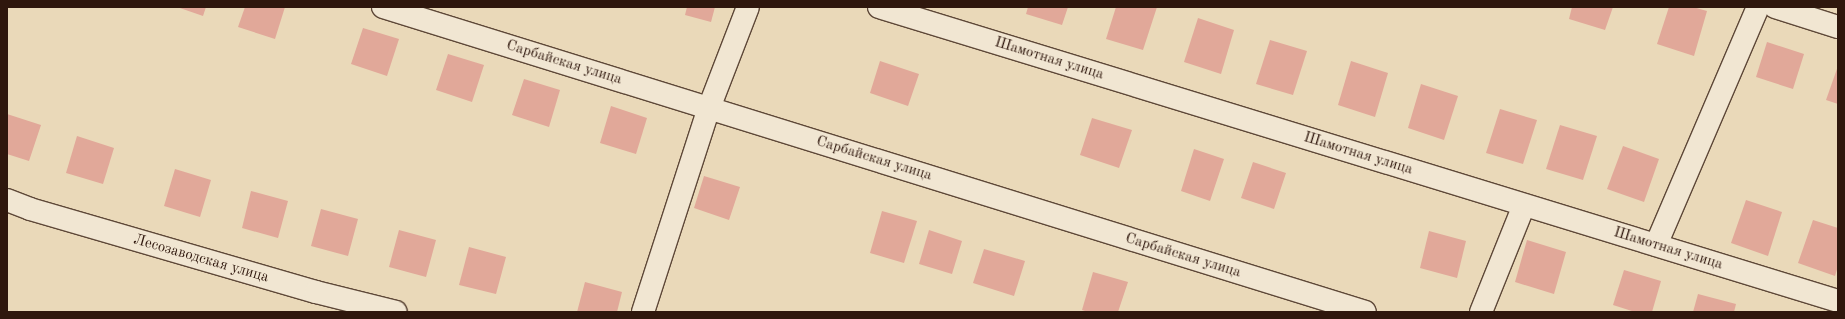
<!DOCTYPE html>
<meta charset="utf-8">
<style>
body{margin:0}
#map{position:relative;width:1845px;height:319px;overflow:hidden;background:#ead9b9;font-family:"Old Standard TT",serif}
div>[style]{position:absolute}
.building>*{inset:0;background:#e1a899}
.roads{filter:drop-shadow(1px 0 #5e4838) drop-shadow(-1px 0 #5e4838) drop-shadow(0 1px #5e4838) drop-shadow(0 -1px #5e4838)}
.minor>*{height:22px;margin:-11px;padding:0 11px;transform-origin:11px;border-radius:11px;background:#f1e6d2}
span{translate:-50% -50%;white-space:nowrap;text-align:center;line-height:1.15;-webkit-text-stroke:3.5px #f1e6d2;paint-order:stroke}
.street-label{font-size:15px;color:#2f170d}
.frame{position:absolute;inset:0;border:8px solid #2f170d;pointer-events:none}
</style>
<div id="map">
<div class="building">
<i style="clip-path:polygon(177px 7px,206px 7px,203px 16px)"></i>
<i style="clip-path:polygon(245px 7px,285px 7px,275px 39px,238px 27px)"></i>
<i style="clip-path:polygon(687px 7px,715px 7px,711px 22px,685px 15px)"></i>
<i style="clip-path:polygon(1028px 7px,1068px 7px,1062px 25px,1026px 14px)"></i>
<i style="clip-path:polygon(1116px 7px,1157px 7px,1143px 50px,1106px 39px)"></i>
<i style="clip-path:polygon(1572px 7px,1613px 7px,1605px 30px,1569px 19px)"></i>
<i style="clip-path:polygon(1669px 7px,1693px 7px,1707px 11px,1694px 56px,1657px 44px)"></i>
<i style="clip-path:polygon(1198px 18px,1234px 30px,1221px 74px,1184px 62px)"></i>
<i style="clip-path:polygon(363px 28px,399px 39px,387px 76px,351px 64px)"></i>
<i style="clip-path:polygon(1270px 40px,1307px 51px,1293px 95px,1256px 84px)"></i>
<i style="clip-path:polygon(1767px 42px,1804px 54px,1793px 89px,1756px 77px)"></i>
<i style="clip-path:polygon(448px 54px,484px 65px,472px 102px,436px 90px)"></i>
<i style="clip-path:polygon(880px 61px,919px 74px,908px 106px,870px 93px)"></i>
<i style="clip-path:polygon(1351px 61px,1388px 73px,1375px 117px,1338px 105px)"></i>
<i style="clip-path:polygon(1838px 66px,1838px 104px,1826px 100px)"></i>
<i style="clip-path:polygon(524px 79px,560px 90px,549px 127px,512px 115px)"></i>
<i style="clip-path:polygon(1421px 84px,1458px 96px,1444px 140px,1408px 128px)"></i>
<i style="clip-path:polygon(611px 106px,647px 118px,636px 154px,600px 143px)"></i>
<i style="clip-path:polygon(1500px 109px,1537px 120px,1523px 164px,1486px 153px)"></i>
<i style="clip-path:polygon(7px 114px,41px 125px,29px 161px,7px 154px)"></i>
<i style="clip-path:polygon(1092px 118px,1132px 130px,1119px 168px,1080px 155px)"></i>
<i style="clip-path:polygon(1560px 125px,1597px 136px,1583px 180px,1546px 169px)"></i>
<i style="clip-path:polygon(77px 136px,114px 148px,103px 184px,66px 173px)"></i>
<i style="clip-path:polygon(1623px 146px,1659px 159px,1644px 202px,1607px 189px)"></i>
<i style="clip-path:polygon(1194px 149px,1224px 159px,1210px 201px,1181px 191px)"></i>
<i style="clip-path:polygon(1253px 162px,1286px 173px,1274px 209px,1241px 198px)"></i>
<i style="clip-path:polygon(175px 169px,211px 180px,200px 217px,164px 206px)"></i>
<i style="clip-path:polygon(704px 176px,740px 187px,729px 220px,694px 208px)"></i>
<i style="clip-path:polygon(251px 191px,288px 201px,278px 238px,242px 228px)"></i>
<i style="clip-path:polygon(1746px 200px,1782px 212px,1768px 256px,1731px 243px)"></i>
<i style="clip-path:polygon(321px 209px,358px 219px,348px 256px,311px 246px)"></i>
<i style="clip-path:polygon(882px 211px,917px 221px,904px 263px,870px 253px)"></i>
<i style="clip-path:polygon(1813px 220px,1838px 228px,1838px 266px,1835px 276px,1798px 263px)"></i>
<i style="clip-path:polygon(399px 230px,436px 240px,426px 277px,389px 267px)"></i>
<i style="clip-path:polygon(929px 230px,962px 241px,952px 274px,919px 264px)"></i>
<i style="clip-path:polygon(1429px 231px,1466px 241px,1457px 278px,1420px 268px)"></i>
<i style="clip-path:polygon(1527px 240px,1566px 252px,1554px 294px,1515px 282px)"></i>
<i style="clip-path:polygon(469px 247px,506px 257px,496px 294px,459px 285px)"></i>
<i style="clip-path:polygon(984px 249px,1025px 261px,1014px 296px,973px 283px)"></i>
<i style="clip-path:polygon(1624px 270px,1661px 281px,1652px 312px,1635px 312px,1613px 305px)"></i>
<i style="clip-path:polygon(1093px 272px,1128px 282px,1118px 312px,1088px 312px,1082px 310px)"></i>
<i style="clip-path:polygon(585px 282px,622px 292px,617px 312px,577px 312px)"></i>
<i style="clip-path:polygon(1698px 294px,1736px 304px,1734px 312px,1693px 312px)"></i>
</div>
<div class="roads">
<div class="minor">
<i style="left:383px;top:7px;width:1028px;rotate:17.25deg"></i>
<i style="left:879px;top:7px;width:1003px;rotate:17.04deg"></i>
<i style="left:1775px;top:7px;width:66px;rotate:17.6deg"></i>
<i style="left:7px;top:200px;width:25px;rotate:21deg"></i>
<i style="left:30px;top:209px;width:298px;rotate:16.2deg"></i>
<i style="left:316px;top:292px;width:82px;rotate:14deg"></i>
<i style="left:1656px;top:245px;width:259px;rotate:-66.8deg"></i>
<i style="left:643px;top:312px;width:214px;rotate:-72.1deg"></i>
<i style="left:709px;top:108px;width:108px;rotate:-68.9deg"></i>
<i style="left:1481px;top:312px;width:115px;rotate:-68.1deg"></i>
</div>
</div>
<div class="street-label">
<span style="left:1049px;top:59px;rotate:17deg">Шамотная улица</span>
<span style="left:564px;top:63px;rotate:17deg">Сарбайская улица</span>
<span style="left:1358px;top:154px;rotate:17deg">Шамотная улица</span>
<span style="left:874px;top:159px;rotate:17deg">Сарбайская улица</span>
<span style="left:1668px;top:249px;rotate:17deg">Шамотная улица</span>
<span style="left:1183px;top:256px;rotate:17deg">Сарбайская улица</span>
<span style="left:201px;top:259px;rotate:16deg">Лесозаводская улица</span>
</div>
<div class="frame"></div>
</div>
